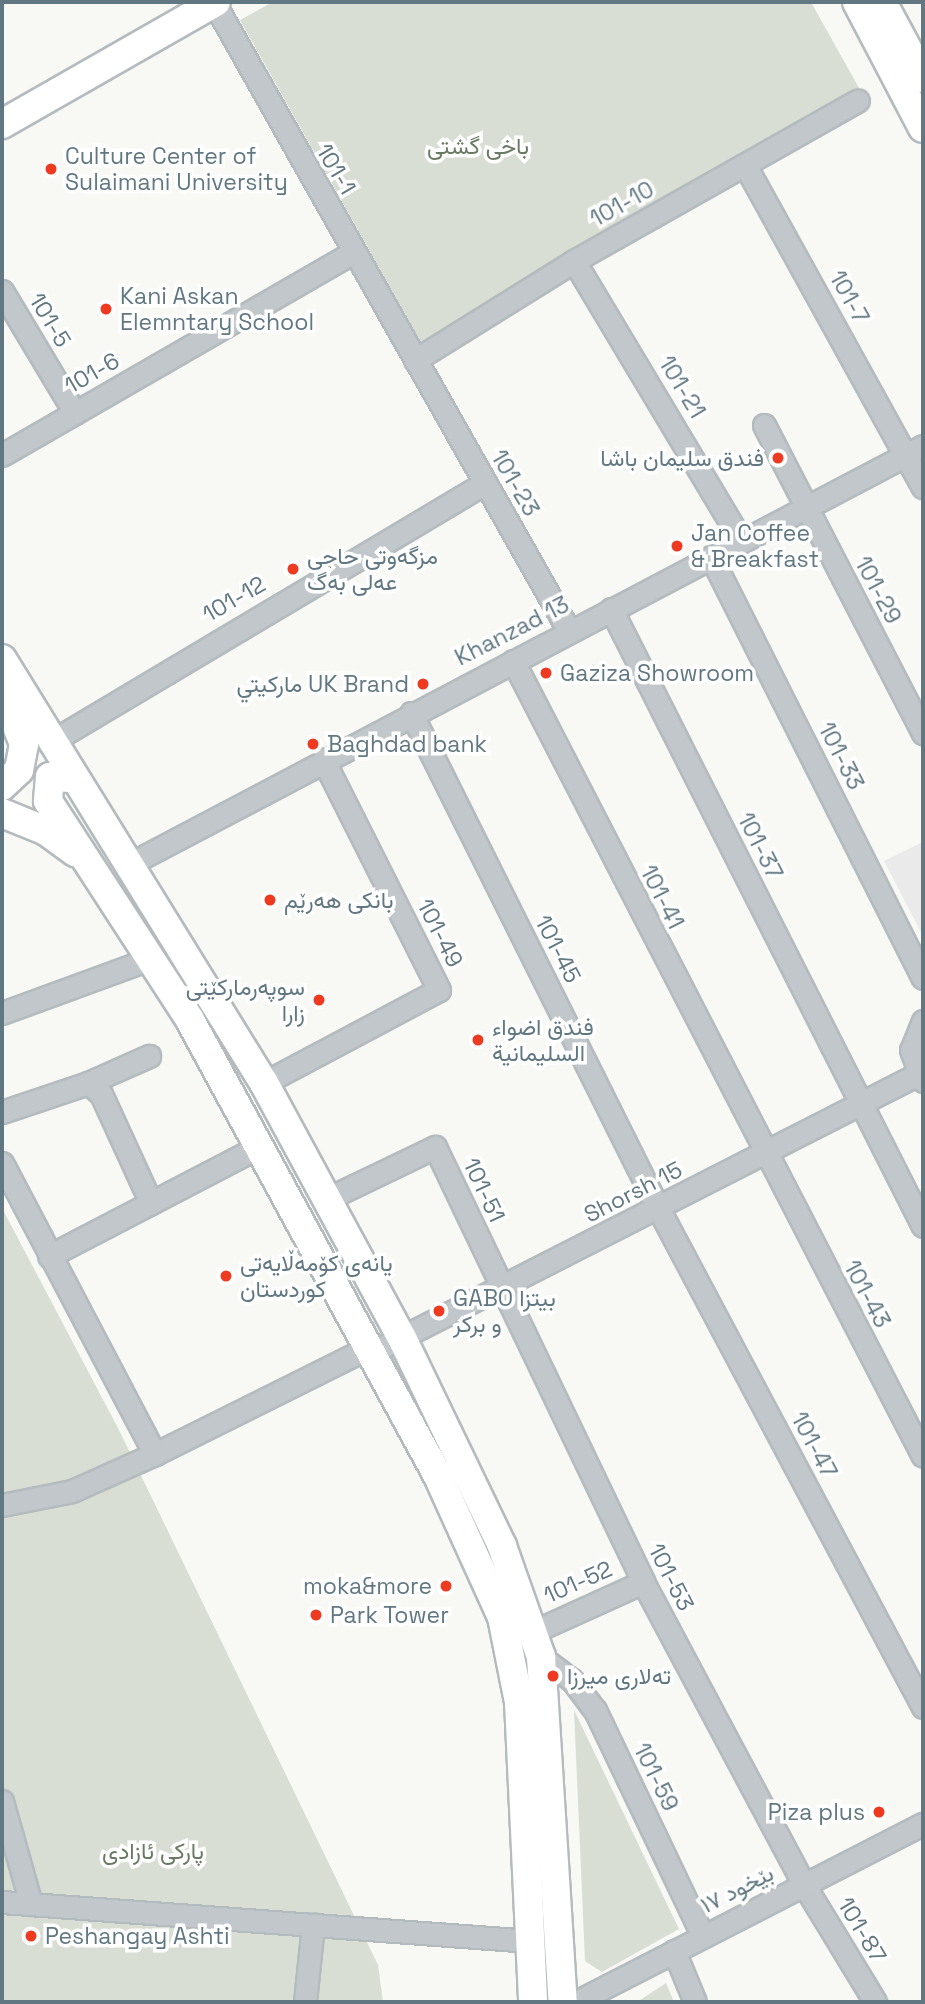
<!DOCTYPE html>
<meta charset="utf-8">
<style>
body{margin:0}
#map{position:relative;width:925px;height:2004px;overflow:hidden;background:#f8f8f5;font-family:"Space Grotesk",Vazirmatn,sans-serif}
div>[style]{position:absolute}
.built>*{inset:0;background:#e9eae9}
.green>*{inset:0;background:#d9ded4}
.roads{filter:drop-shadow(2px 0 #b4bbbe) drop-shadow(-2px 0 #b4bbbe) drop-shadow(0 2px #b4bbbe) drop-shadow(0 -2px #b4bbbe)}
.minor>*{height:21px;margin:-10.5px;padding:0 10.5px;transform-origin:10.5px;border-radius:10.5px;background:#c1c7ca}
.major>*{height:28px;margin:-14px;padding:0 14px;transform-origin:14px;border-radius:14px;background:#fff}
.dots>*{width:19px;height:19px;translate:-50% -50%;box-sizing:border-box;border:4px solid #fff;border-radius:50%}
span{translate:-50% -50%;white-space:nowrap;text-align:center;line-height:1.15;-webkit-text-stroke:7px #fff;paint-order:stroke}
.park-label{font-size:23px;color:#687a61}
.poi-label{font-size:23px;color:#617882}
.left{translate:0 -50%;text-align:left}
.right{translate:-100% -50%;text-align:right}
.street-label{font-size:23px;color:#617882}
.frame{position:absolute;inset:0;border:4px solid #617882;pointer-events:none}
</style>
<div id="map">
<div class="built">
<i style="clip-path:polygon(923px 842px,923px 936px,884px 861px)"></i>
</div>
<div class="green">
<i style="clip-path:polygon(273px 2px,811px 2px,859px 88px,423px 346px,240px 20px)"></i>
<i style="clip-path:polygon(2px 1208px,119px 1430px,378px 1965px,383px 2002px,2px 2002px)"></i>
<i style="clip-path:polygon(574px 1710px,679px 1929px,602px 1972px,585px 1961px)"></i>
<i style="clip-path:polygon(666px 1983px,674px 2002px,637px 2002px,643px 1998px)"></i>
</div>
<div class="roads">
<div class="minor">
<i style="left:214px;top:3px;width:721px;rotate:60.52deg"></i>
<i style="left:745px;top:165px;width:368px;rotate:61.1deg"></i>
<i style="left:574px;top:261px;width:327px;rotate:59.1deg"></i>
<i style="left:2px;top:291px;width:142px;rotate:59.1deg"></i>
<i style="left:415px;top:360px;width:187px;rotate:-31.9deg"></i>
<i style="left:574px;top:261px;width:326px;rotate:-29.5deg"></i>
<i style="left:764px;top:425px;width:347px;rotate:62.7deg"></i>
<i style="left:2px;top:455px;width:406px;rotate:-30deg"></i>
<i style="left:711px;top:557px;width:471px;rotate:63.3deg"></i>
<i style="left:611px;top:609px;width:691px;rotate:63.18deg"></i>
<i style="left:513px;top:661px;width:894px;rotate:62.72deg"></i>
<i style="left:411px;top:713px;width:553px;rotate:63.48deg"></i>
<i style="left:658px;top:1208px;width:565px;rotate:62.03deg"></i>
<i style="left:49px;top:743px;width:508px;rotate:-30.81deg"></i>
<i style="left:126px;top:866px;width:901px;rotate:-27.79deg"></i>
<i style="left:2px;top:1013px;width:160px;rotate:-20.1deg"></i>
<i style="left:923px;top:1021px;width:31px;rotate:112deg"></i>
<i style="left:911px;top:1050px;width:33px;rotate:69deg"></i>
<i style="left:88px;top:1083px;width:67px;rotate:-23.9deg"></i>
<i style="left:264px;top:1083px;width:198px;rotate:-28deg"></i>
<i style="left:439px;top:990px;width:258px;rotate:-116.7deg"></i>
<i style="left:2px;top:1112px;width:91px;rotate:-18.6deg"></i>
<i style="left:88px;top:1083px;width:17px;rotate:40deg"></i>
<i style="left:101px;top:1094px;width:120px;rotate:65.4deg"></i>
<i style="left:2px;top:1163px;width:329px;rotate:62.3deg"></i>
<i style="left:155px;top:1454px;width:238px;rotate:-26.5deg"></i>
<i style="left:327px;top:1199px;width:120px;rotate:-25.7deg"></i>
<i style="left:435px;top:1147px;width:482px;rotate:64.4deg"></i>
<i style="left:643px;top:1582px;width:343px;rotate:62deg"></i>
<i style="left:804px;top:1885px;width:137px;rotate:58.7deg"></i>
<i style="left:49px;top:1256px;width:236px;rotate:-27.5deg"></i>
<i style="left:371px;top:1353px;width:614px;rotate:-27.02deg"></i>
<i style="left:2px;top:1505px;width:71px;rotate:-11.3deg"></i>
<i style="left:72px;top:1491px;width:91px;rotate:-24deg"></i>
<i style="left:535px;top:1631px;width:119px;rotate:-24.4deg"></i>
<i style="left:541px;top:1657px;width:39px;rotate:37deg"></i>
<i style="left:572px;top:1680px;width:38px;rotate:53deg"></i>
<i style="left:595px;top:1710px;width:250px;rotate:64.5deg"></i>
<i style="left:2px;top:1801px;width:107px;rotate:74.3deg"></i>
<i style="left:2px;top:1902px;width:529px;rotate:4.22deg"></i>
<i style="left:674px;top:1951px;width:55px;rotate:67.6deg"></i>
<i style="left:305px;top:2002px;width:78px;rotate:-84.1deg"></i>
<i style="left:576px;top:2002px;width:390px;rotate:-27.2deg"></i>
</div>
<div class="major">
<i style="left:857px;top:2px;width:142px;rotate:62.4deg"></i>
<i style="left:882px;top:2px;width:86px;rotate:61.7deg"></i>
<i style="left:2px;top:124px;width:246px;rotate:-29.7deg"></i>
<i style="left:2px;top:659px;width:498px;rotate:58.3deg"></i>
<i style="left:264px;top:1083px;width:290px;rotate:61.6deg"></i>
<i style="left:402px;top:1338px;width:231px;rotate:64.3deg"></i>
<i style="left:502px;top:1546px;width:118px;rotate:70.6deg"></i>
<i style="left:541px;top:1657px;width:346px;rotate:86.4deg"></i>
<i style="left:71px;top:778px;width:21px;rotate:-177deg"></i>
<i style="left:50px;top:777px;width:24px;rotate:95deg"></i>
<i style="left:48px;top:801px;width:261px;rotate:57deg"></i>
<i style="left:190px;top:1020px;width:519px;rotate:61.46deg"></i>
<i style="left:438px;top:1476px;width:155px;rotate:65.6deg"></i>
<i style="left:502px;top:1617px;width:87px;rotate:78.7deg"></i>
<i style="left:519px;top:1702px;width:300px;rotate:87.3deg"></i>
<i style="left:2px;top:786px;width:23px;rotate:-43deg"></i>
<i style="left:19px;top:770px;width:26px;rotate:-79deg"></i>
<i style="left:24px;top:744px;width:48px;rotate:-111.8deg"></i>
<i style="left:2px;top:813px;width:48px;rotate:22.2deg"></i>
<i style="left:46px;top:831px;width:36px;rotate:36deg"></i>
</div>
</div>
<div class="dots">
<i style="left:51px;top:169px;background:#ee3a20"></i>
<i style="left:106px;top:309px;background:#ee3a20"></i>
<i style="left:778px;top:458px;background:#ee3a20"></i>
<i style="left:677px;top:546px;background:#ee3a20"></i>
<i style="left:293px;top:569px;background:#ee3a20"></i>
<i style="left:546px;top:673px;background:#ee3a20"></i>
<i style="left:423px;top:684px;background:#ee3a20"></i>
<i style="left:313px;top:744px;background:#ee3a20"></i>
<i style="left:270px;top:900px;background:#ee3a20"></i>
<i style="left:319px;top:1000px;background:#ee3a20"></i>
<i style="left:478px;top:1040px;background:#ee3a20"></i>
<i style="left:226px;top:1276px;background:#ee3a20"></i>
<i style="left:439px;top:1311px;background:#ee3a20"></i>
<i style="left:446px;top:1586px;background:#ee3a20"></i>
<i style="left:316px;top:1615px;background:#ee3a20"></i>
<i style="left:553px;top:1676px;background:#ee3a20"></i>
<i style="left:879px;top:1812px;background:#ee3a20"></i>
<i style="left:31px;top:1936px;background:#ee3a20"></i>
</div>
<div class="park-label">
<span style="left:478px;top:146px">باخی گشتی</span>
<span style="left:153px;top:1851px">پارکی ئازادی</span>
</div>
<div class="poi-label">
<span class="left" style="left:65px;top:169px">Culture Center of<br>Sulaimani University</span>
<span class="left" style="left:120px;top:309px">Kani Askan<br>Elemntary School</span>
<span class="right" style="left:764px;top:458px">فندق سليمان باشا</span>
<span class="left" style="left:691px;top:546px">Jan Coffee<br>&amp; Breakfast</span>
<span class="left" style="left:307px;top:569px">مزگەوتی حاجی<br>عەلی بەگ</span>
<span class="left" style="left:560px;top:673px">Gaziza Showroom</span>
<span class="right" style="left:409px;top:684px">مارکيتي UK Brand</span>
<span class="left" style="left:327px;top:744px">Baghdad bank</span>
<span class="left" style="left:284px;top:900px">بانکی هەرێم</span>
<span class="right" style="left:305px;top:1000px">سوپەرمارکێتی<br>زارا</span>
<span class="left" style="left:492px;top:1040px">فندق اضواء<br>السليمانية</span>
<span class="left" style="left:240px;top:1276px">یانەی کۆمەڵایەتی<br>کوردستان</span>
<span class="left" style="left:453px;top:1311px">GABO بيتزا<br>و بركر</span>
<span class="right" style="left:432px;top:1586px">moka&amp;more</span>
<span class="left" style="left:330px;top:1615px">Park Tower</span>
<span class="left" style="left:567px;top:1676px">تەلاری میرزا</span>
<span class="right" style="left:865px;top:1812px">Piza plus</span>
<span class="left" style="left:45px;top:1936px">Peshangay Ashti</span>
</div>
<div class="street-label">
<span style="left:336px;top:169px;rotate:59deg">101-1</span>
<span style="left:622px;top:204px;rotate:-29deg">101-10</span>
<span style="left:849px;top:297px;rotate:61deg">101-7</span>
<span style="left:50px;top:320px;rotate:59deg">101-5</span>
<span style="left:92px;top:373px;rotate:-30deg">101-6</span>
<span style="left:682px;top:387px;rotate:59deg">101-21</span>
<span style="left:515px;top:483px;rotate:60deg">101-23</span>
<span style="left:878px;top:590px;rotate:62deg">101-29</span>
<span style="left:234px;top:599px;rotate:-30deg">101-12</span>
<span style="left:512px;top:631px;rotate:-27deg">Khanzad 13</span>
<span style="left:841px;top:756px;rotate:63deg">101-33</span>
<span style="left:760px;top:846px;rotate:63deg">101-37</span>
<span style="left:662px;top:897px;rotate:63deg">101-41</span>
<span style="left:440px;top:933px;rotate:63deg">101-49</span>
<span style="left:558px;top:949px;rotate:63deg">101-45</span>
<span style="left:484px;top:1190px;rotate:65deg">101-51</span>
<span style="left:633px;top:1192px;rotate:-27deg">Shorsh 15</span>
<span style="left:867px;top:1294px;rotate:62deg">101-43</span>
<span style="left:814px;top:1445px;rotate:62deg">101-47</span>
<span style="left:671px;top:1577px;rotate:63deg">101-53</span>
<span style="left:578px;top:1582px;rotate:-24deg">101-52</span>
<span style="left:656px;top:1777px;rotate:64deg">101-59</span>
<span style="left:737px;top:1889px;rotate:-27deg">بێخود ١٧</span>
<span style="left:862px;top:1930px;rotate:59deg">101-87</span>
</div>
<div class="frame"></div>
</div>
